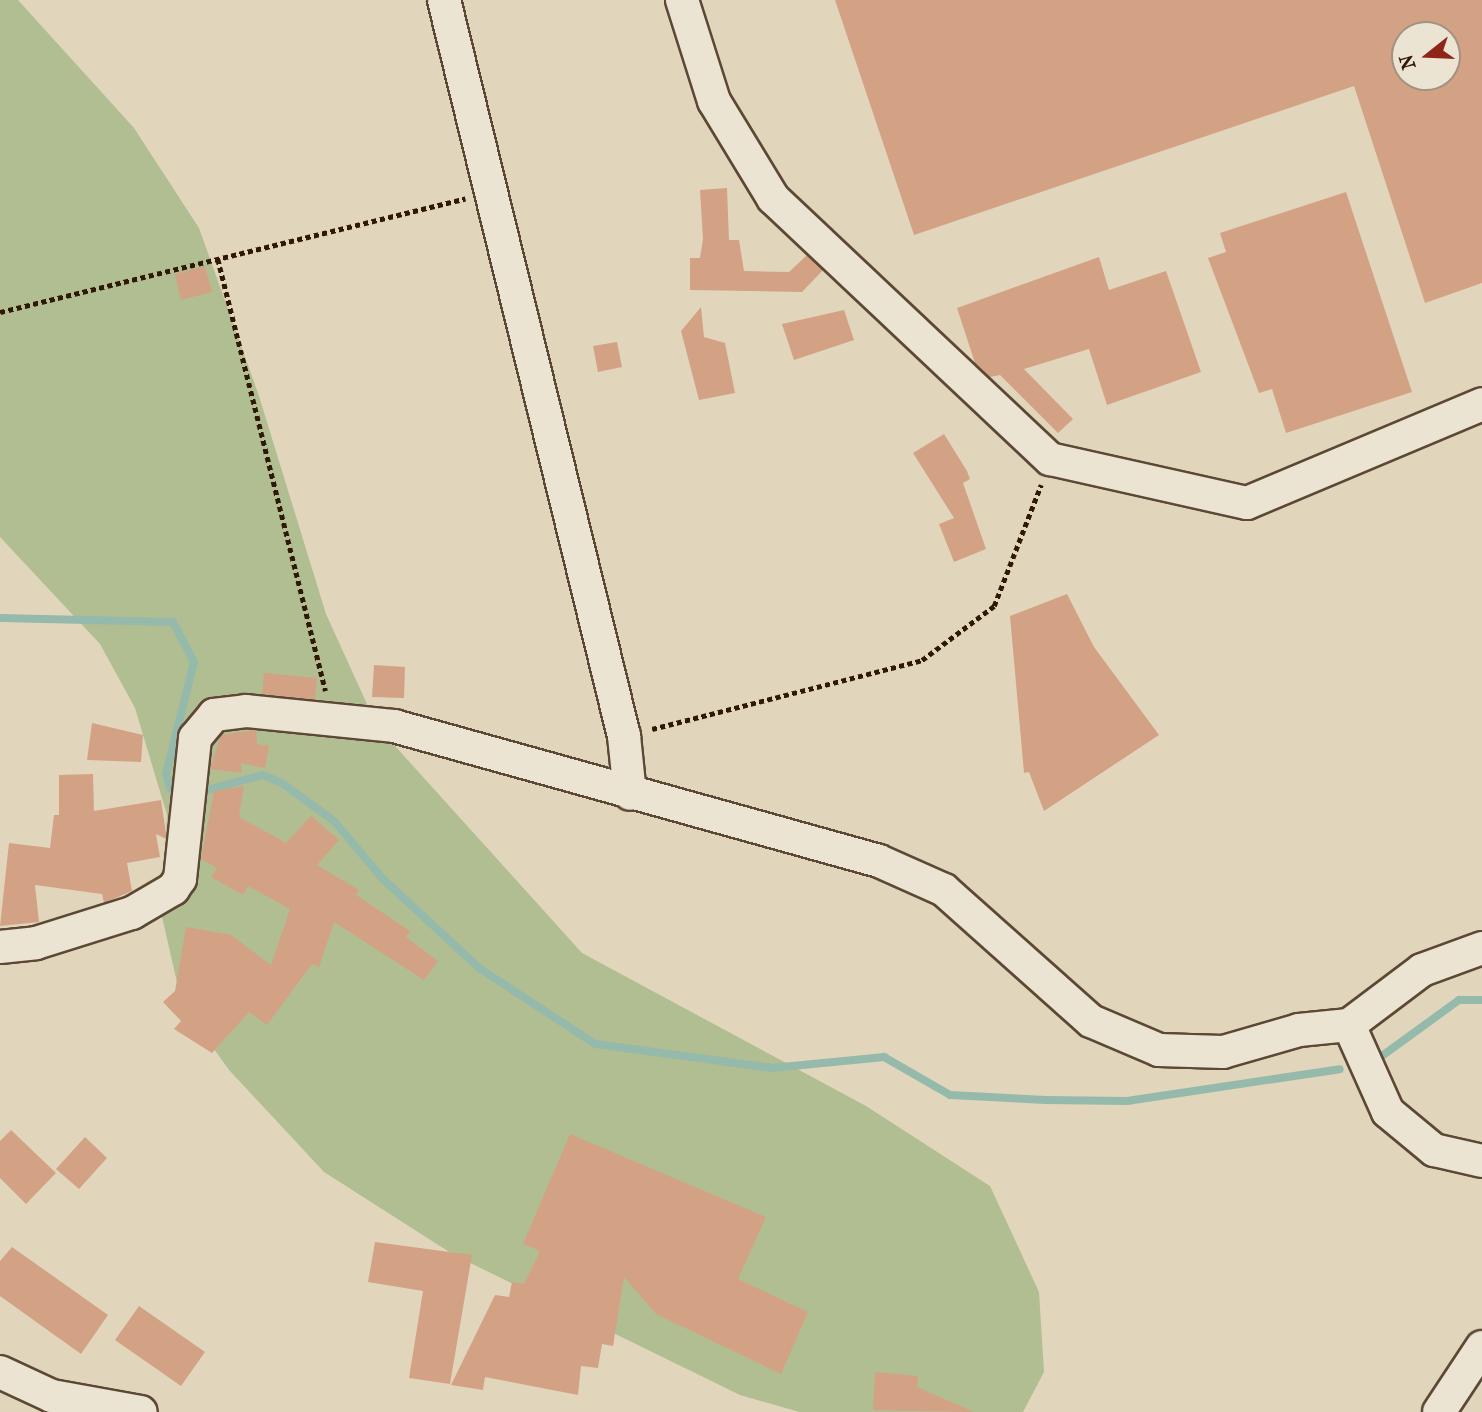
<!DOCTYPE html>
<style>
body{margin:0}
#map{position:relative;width:1482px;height:1412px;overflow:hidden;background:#e1d6bc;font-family:"IM FELL French Canon",serif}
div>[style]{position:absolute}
.green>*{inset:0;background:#b1be92}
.stream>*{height:8px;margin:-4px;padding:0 4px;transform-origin:4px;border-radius:4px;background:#95baac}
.building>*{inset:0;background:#d3a284}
.path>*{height:4.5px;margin-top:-2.25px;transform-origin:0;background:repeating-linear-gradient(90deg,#301806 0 5px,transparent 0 8.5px)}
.roads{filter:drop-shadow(2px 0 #5c4834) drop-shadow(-2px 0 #5c4834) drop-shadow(0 2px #5c4834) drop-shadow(0 -2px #5c4834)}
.minor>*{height:32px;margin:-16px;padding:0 16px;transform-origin:16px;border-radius:16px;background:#ece4d3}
span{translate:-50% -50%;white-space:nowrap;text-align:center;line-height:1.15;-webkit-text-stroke:5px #ece4d3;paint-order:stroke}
.north{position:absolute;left:1391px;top:21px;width:70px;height:70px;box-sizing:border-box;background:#ece4d3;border:2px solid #a19281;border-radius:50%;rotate:252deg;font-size:19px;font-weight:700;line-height:28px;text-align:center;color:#301806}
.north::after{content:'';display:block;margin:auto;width:24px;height:32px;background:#8f2418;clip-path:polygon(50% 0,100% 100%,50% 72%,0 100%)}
</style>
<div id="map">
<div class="green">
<i style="clip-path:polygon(0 0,18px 0,134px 128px,199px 228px,259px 396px,326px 614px,377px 726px,582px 953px,866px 1106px,990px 1186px,1039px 1292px,1044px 1372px,1023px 1412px,799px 1412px,740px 1395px,454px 1255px,324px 1172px,229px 1070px,182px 1004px,162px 917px,167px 815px,135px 708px,100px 644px,0 537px)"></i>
</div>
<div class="stream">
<i style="left:0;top:618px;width:173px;rotate:1.3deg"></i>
<i style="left:173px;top:622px;width:45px;rotate:62.3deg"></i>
<i style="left:194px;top:662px;width:115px;rotate:104deg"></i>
<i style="left:166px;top:774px;width:15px;rotate:74deg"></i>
<i style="left:207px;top:790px;width:58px;rotate:-15deg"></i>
<i style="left:263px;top:775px;width:21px;rotate:23deg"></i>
<i style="left:282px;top:783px;width:64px;rotate:36.2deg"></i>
<i style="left:334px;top:821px;width:76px;rotate:49.8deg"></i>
<i style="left:383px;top:879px;width:131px;rotate:42.8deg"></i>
<i style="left:479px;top:968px;width:139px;rotate:33.2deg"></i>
<i style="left:595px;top:1044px;width:179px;rotate:7.7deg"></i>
<i style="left:772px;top:1068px;width:113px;rotate:-5.6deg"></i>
<i style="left:884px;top:1057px;width:76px;rotate:29.9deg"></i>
<i style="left:950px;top:1095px;width:96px;rotate:3deg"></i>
<i style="left:1046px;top:1100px;width:81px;rotate:0.7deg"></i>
<i style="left:1127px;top:1101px;width:215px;rotate:-8.5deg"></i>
<i style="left:1375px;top:1061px;width:104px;rotate:-36deg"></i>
<i style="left:1459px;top:1000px;width:23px"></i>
</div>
<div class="building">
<i style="clip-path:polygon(evenodd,835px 0,1482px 0,1482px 283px,1425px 303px,1354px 86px,914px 235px,835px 0,1405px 35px,1447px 35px,1447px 77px,1405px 77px,1405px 35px)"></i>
<i style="clip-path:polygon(727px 188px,729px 240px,739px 240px,744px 271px,789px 272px,807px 255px,823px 270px,802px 292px,690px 290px,690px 258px,700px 258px,703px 239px,700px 190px)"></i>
<i style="clip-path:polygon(1346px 192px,1412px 392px,1286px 433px,1272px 389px,1259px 393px,1208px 258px,1226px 252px,1220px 233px)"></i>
<i style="clip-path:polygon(1099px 257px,1109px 290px,1166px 271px,1201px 372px,1107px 405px,1089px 349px,1024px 369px,1073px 419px,1058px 433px,1000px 375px,990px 377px,975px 363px,957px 308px)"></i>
<i style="clip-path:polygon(205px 266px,212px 292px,181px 300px,175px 274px)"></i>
<i style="clip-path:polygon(701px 307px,704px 337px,725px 343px,735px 393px,699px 400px,681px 331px)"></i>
<i style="clip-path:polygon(844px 310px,854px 340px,794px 360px,782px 324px)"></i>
<i style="clip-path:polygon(617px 342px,622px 367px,598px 372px,593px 346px)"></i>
<i style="clip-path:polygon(944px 434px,967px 471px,970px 479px,963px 483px,986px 549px,954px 562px,939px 524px,954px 518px,913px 453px)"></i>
<i style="clip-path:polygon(1067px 594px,1094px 647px,1159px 735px,1044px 811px,1029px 772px,1024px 773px,1010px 616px)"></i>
<i style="clip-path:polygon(374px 665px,405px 667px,404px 698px,372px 697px)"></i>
<i style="clip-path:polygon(264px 673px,317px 678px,315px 700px,262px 694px)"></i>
<i style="clip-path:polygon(92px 723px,143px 735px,141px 762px,87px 760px)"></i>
<i style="clip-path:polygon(256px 730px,257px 744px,269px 746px,265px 768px,241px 763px,242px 773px,210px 769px,221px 735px)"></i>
<i style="clip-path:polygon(93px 774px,94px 811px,161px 800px,166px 833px,166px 839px,156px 834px,160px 857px,127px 863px,132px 891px,104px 903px,102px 894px,35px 885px,39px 922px,0 926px,9px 843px,50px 848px,54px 815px,59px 815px,59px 775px)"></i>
<i style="clip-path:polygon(244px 786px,239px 817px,286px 843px,311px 816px,339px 840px,317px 865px,359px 890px,356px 895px,410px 931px,406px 937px,438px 961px,424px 980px,334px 922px,319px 967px,312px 964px,267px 1025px,249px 1012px,212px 1053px,174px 1029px,181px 1021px,163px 1002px,175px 991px,186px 927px,231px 935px,271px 965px,290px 909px,248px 886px,243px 895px,211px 877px,217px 868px,201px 859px,214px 791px)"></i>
<i style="clip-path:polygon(11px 1130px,56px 1173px,26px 1204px,0 1178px,0 1141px)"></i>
<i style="clip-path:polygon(570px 1134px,766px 1217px,738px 1279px,808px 1312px,781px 1374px,656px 1314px,624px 1277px,613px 1346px,602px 1344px,598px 1368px,581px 1366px,578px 1395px,485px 1377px,483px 1390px,451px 1385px,495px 1295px,509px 1297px,512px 1282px,524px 1284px,540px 1251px,523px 1244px)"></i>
<i style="clip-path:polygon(85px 1137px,107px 1158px,79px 1189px,56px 1169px)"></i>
<i style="clip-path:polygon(375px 1242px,472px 1255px,450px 1384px,409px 1378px,423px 1291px,368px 1282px)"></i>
<i style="clip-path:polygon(12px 1247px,108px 1315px,81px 1354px,0 1296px,0 1261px)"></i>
<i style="clip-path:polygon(139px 1306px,205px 1352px,181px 1386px,115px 1340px)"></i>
<i style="clip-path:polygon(875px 1372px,918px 1376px,917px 1387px,974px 1412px,873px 1410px)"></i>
</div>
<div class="path">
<i style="left:218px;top:259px;width:445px;rotate:76deg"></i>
<i style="left:0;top:312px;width:479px;rotate:-13.7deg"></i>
<i style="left:652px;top:729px;width:279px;rotate:-14.3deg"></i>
<i style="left:922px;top:660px;width:90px;rotate:-36.9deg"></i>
<i style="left:994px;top:606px;width:130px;rotate:-68.8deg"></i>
</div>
<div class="roads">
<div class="minor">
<i style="left:444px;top:0;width:758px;rotate:76.26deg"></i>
<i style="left:624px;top:736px;width:58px;rotate:84.1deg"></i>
<i style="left:682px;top:0;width:106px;rotate:72.4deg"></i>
<i style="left:714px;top:101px;width:114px;rotate:58.7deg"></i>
<i style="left:773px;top:198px;width:381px;rotate:43.3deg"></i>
<i style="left:1050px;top:459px;width:202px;rotate:12.6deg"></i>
<i style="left:1247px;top:503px;width:255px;rotate:-22.8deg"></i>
<i style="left:0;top:947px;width:36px;rotate:-6deg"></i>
<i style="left:36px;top:943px;width:101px;rotate:-17.4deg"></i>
<i style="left:132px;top:913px;width:48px;rotate:-30.3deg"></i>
<i style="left:173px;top:889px;width:12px;rotate:-55deg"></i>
<i style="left:180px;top:879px;width:142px;rotate:-83.9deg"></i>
<i style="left:195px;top:738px;width:30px;rotate:-50deg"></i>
<i style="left:214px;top:715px;width:32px;rotate:-7deg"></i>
<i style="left:246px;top:711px;width:149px;rotate:5.8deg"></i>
<i style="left:394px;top:726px;width:503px;rotate:15.55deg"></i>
<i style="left:879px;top:861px;width:71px;rotate:24deg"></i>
<i style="left:944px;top:890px;width:197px;rotate:41.7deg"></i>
<i style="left:1091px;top:1021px;width:74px;rotate:23.1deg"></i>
<i style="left:1159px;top:1050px;width:64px;rotate:1.8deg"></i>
<i style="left:1223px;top:1052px;width:79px;rotate:-16.1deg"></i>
<i style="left:1299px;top:1030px;width:50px;rotate:-5.7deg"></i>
<i style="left:1349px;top:1025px;width:91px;rotate:-37deg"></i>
<i style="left:1422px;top:970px;width:64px;rotate:-20.1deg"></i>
<i style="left:1349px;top:1025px;width:95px;rotate:65.9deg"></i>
<i style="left:1388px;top:1112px;width:60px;rotate:39.6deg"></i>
<i style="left:1434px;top:1150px;width:49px;rotate:12.9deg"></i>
<i style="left:0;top:1372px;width:57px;rotate:24.8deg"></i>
<i style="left:52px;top:1396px;width:90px;rotate:10.2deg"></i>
<i style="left:1439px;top:1412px;width:78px;rotate:-56.5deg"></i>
</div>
</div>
<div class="north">N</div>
</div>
